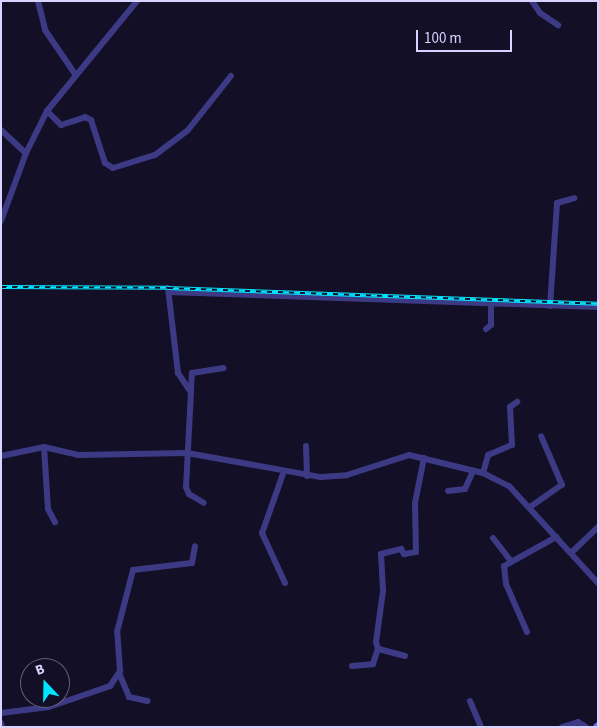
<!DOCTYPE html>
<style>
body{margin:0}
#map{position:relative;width:599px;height:728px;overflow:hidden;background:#130f26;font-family:"Source Sans 3",sans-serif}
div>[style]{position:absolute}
.street>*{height:6px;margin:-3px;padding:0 3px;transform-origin:3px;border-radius:3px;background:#3d3a85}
.secondary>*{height:9px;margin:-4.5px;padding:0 4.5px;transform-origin:4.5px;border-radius:4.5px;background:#6f6bff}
.rail>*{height:4px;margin-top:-2px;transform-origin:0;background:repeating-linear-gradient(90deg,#130f26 0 5.5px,#00e5ff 0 11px);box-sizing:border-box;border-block:1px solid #00e5ff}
span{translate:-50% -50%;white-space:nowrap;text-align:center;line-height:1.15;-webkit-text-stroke:5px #130f26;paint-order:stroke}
.frame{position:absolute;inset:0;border:2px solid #d9d4ff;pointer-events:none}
.north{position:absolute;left:20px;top:658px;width:50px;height:50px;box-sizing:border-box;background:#130f26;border:1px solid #625e7d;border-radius:50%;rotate:339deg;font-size:14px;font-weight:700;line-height:20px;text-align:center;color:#d9d4ff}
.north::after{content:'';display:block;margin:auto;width:18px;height:22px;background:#00e5ff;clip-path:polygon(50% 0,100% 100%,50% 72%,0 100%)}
.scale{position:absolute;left:416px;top:30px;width:96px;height:22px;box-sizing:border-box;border:2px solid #d9d4ff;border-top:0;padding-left:6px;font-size:15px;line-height:18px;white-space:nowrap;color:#d9d4ff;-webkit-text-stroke:4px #130f26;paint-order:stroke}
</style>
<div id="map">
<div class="street">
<i style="left:38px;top:1px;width:30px;rotate:76deg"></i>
<i style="left:45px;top:30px;width:53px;rotate:55.7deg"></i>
<i style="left:532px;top:1px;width:14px;rotate:56deg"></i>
<i style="left:540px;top:13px;width:22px;rotate:34deg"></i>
<i style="left:47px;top:111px;width:20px;rotate:45deg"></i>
<i style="left:61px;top:125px;width:25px;rotate:-18deg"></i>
<i style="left:85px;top:117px;width:7px;rotate:27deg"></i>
<i style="left:91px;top:120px;width:45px;rotate:72deg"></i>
<i style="left:105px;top:163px;width:9px;rotate:32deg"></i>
<i style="left:113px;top:168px;width:44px;rotate:-17.2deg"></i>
<i style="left:155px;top:155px;width:41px;rotate:-37.1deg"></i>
<i style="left:188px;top:130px;width:69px;rotate:-51.5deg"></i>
<i style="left:1px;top:130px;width:34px;rotate:43deg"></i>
<i style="left:1px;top:221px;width:72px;rotate:-69.8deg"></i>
<i style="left:26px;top:153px;width:47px;rotate:-63.4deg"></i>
<i style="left:47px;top:111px;width:142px;rotate:-50.7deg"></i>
<i style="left:168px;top:288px;width:86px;rotate:83.3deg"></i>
<i style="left:178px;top:373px;width:23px;rotate:56deg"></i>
<i style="left:191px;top:392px;width:95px;rotate:93deg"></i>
<i style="left:186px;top:487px;width:8px;rotate:67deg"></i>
<i style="left:189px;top:494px;width:17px;rotate:31deg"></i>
<i style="left:169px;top:292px;width:429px;rotate:2deg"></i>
<i style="left:550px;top:306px;width:103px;rotate:-86.1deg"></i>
<i style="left:557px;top:203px;width:18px;rotate:-16deg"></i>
<i style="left:486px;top:329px;width:6px;rotate:-39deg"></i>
<i style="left:491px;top:325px;width:20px;rotate:-90deg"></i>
<i style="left:191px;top:390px;width:17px;rotate:-87deg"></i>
<i style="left:192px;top:373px;width:32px;rotate:-9deg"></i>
<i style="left:306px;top:446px;width:30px;rotate:88deg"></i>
<i style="left:44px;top:447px;width:62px;rotate:86.3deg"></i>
<i style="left:48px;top:509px;width:15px;rotate:62deg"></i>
<i style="left:1px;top:456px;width:44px;rotate:-11.8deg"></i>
<i style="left:44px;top:447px;width:35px;rotate:13deg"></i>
<i style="left:78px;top:455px;width:109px;rotate:-1.1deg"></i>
<i style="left:187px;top:453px;width:136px;rotate:10.2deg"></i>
<i style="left:321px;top:477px;width:26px;rotate:-4deg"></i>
<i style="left:347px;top:475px;width:65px;rotate:-17.9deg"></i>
<i style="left:409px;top:455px;width:76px;rotate:13.7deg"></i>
<i style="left:483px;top:473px;width:29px;rotate:27deg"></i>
<i style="left:509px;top:486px;width:132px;rotate:47.5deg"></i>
<i style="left:284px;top:471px;width:66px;rotate:109.5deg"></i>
<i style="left:262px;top:533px;width:55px;rotate:65.3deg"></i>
<i style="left:483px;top:473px;width:19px;rotate:-74deg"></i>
<i style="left:488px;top:455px;width:26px;rotate:-23deg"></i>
<i style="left:512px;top:445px;width:38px;rotate:-93deg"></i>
<i style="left:510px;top:407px;width:9px;rotate:-36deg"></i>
<i style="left:448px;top:491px;width:17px;rotate:-7deg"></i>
<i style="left:465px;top:489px;width:20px;rotate:-66deg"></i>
<i style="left:530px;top:507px;width:39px;rotate:-35deg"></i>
<i style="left:562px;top:485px;width:53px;rotate:-113.2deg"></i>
<i style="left:493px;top:538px;width:28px;rotate:52deg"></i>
<i style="left:571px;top:553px;width:37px;rotate:-44deg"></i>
<i style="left:527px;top:632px;width:52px;rotate:-113.6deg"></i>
<i style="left:506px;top:584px;width:18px;rotate:-96deg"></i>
<i style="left:504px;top:566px;width:60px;rotate:-29.1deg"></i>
<i style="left:405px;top:656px;width:28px;rotate:-165deg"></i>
<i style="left:378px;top:649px;width:7px;rotate:-106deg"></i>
<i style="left:376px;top:642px;width:51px;rotate:-82.2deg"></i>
<i style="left:383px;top:591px;width:37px;rotate:-93deg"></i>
<i style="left:381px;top:554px;width:21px;rotate:-14deg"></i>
<i style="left:401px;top:549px;width:6px;rotate:59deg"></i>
<i style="left:404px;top:554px;width:12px;rotate:-9deg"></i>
<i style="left:416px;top:552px;width:49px;rotate:-91.2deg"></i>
<i style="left:415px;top:503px;width:46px;rotate:-78.7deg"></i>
<i style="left:352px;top:666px;width:21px;rotate:-5deg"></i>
<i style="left:373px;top:664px;width:16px;rotate:-72deg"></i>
<i style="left:119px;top:673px;width:26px;rotate:67deg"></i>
<i style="left:129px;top:697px;width:19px;rotate:12deg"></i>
<i style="left:470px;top:701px;width:28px;rotate:67deg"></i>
<i style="left:1px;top:713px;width:48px;rotate:-7.1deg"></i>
<i style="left:49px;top:707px;width:65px;rotate:-19deg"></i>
<i style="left:110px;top:686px;width:18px;rotate:-56deg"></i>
<i style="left:120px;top:671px;width:39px;rotate:-94deg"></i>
<i style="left:117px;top:632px;width:64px;rotate:-75.5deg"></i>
<i style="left:133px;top:570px;width:59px;rotate:-6.8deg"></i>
<i style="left:192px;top:563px;width:17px;rotate:-80deg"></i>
<i style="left:1px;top:723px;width:4px;rotate:76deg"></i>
<i style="left:562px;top:727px;width:17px;rotate:-17deg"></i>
<i style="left:578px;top:722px;width:9px;rotate:32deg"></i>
</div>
<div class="secondary">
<i style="left:597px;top:727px;width:1px;rotate:-45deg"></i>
</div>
<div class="rail">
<i style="left:1px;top:287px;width:167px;rotate:0.3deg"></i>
<i style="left:168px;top:288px;width:430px;rotate:2.1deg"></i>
</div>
<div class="frame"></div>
<div class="north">B</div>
<div class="scale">100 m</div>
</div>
